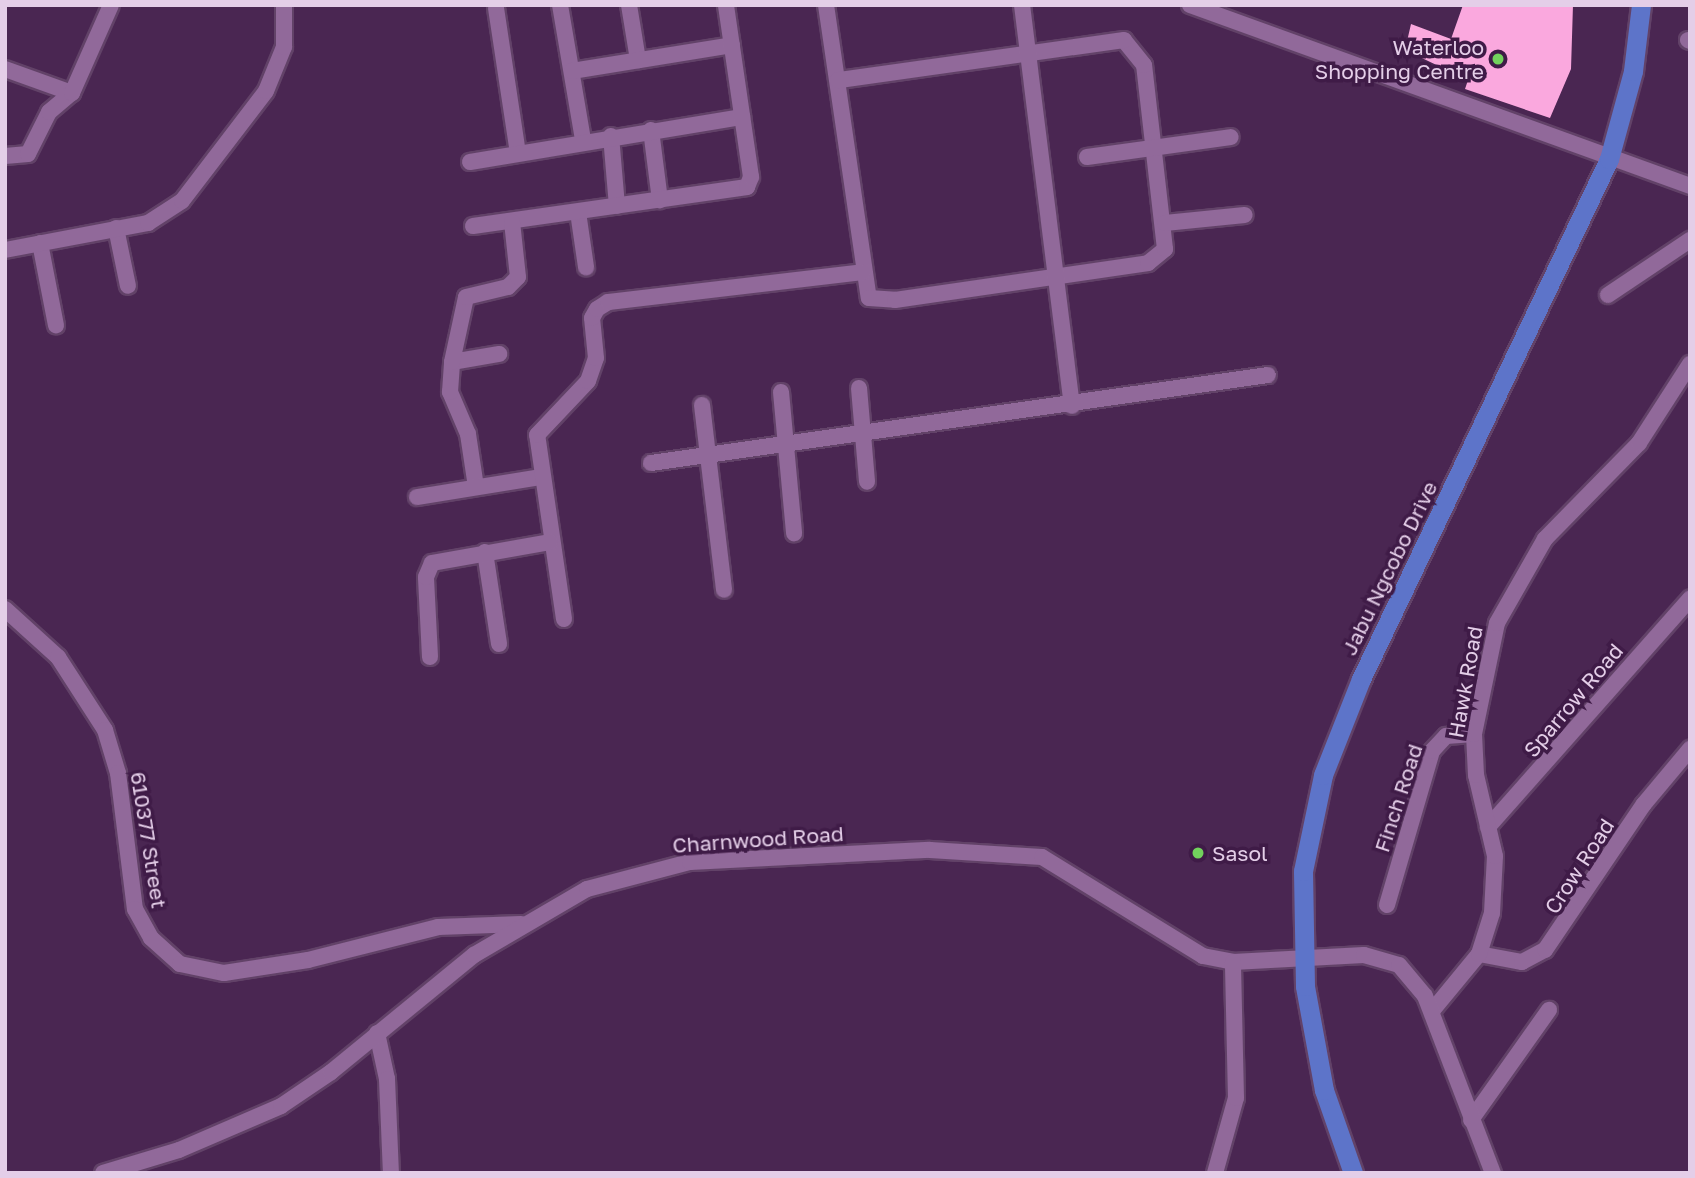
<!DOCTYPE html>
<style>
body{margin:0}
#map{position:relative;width:1695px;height:1178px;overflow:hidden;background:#4a2652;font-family:"Golos Text",sans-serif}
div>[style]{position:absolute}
.building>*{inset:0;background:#faa8de}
.roads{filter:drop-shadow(2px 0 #624268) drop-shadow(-2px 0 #624268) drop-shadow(0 2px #624268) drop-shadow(0 -2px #624268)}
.minor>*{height:16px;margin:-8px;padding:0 8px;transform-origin:8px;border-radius:8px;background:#91699a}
.major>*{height:19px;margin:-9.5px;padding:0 9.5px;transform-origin:9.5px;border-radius:9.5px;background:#5d74c9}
.dots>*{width:19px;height:19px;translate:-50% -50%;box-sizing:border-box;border:4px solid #3f1b47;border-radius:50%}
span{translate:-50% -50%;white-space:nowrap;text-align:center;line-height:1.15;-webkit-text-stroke:7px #3f1b47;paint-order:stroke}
.poi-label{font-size:21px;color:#e4cee8}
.right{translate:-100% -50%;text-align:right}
.left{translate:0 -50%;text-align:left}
.street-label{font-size:21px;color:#e4cee8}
.frame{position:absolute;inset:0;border:7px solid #e4cee8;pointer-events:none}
</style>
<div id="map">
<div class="building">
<i style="clip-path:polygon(1463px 5px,1573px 5px,1571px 69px,1550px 118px,1465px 89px,1468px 80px,1405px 50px,1411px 24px,1451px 39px)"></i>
</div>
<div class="roads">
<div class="minor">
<i style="left:560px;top:5px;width:137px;rotate:80.3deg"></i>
<i style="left:629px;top:5px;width:56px;rotate:80.7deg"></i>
<i style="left:826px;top:5px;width:296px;rotate:81.7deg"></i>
<i style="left:869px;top:298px;width:26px;rotate:4deg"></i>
<i style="left:895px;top:300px;width:256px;rotate:-8.3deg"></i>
<i style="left:1148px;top:263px;width:22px;rotate:-39deg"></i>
<i style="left:1165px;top:249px;width:185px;rotate:-96.5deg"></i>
<i style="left:1144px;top:65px;width:32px;rotate:-129deg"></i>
<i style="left:1124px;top:40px;width:289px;rotate:172deg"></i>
<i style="left:1022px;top:5px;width:404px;rotate:82.9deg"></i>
<i style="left:1190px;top:5px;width:532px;rotate:19.9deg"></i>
<i style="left:496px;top:8px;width:147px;rotate:81.4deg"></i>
<i style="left:1688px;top:40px;width:2px;rotate:27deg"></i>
<i style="left:5px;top:69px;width:71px;rotate:19.7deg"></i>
<i style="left:572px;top:71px;width:162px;rotate:-9.2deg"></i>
<i style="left:651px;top:130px;width:71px;rotate:82.7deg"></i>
<i style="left:611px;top:136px;width:70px;rotate:85.1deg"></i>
<i style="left:5px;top:156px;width:23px;rotate:-5deg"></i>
<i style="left:28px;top:154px;width:47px;rotate:-63.4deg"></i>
<i style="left:49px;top:112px;width:30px;rotate:-40deg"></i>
<i style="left:72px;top:93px;width:96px;rotate:-66.1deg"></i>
<i style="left:1087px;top:157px;width:145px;rotate:-7.9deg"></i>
<i style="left:470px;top:162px;width:276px;rotate:-9.4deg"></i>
<i style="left:578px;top:212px;width:56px;rotate:81.7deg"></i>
<i style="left:1165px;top:223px;width:80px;rotate:-5.7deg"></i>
<i style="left:473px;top:226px;width:277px;rotate:-8.1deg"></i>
<i style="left:747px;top:187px;width:11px;rotate:-68deg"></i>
<i style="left:751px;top:177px;width:174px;rotate:-98.3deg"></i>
<i style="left:116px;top:228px;width:59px;rotate:78.3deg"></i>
<i style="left:40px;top:243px;width:84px;rotate:79deg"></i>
<i style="left:5px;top:250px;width:146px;rotate:-10.7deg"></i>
<i style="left:148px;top:223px;width:40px;rotate:-32.9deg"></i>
<i style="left:182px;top:201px;width:138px;rotate:-52.6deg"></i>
<i style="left:266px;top:91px;width:48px;rotate:-67.8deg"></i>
<i style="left:284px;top:47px;width:42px;rotate:-90deg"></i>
<i style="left:1608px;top:295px;width:99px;rotate:-33.9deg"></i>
<i style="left:452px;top:362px;width:48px;rotate:-9.7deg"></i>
<i style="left:859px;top:388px;width:94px;rotate:85.1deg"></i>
<i style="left:781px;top:392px;width:142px;rotate:84.7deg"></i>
<i style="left:702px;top:405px;width:186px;rotate:83.2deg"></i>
<i style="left:651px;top:463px;width:623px;rotate:-8.12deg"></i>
<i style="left:476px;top:487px;width:54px;rotate:-98.6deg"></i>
<i style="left:468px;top:434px;width:46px;rotate:-113.2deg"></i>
<i style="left:450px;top:392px;width:30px;rotate:-86deg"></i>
<i style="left:452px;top:362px;width:66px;rotate:-77.8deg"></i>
<i style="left:466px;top:297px;width:43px;rotate:-13.4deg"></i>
<i style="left:508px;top:287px;width:14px;rotate:-45deg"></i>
<i style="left:518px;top:277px;width:55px;rotate:-96.2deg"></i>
<i style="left:417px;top:497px;width:126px;rotate:-9.2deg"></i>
<i style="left:485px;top:552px;width:93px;rotate:81.3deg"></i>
<i style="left:5px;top:609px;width:72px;rotate:42.2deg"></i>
<i style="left:58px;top:657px;width:87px;rotate:57.2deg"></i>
<i style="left:105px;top:730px;width:45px;rotate:73.2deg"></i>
<i style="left:118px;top:773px;width:137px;rotate:82.9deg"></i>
<i style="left:135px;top:909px;width:33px;rotate:61deg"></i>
<i style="left:151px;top:938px;width:39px;rotate:42deg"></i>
<i style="left:180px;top:964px;width:45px;rotate:11.6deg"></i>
<i style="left:224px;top:973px;width:85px;rotate:-8.8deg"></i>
<i style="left:308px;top:960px;width:134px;rotate:-14.2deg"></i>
<i style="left:438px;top:927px;width:83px;rotate:-2.1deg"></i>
<i style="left:564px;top:619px;width:186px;rotate:-98.3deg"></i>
<i style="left:537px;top:435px;width:74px;rotate:-46.6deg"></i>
<i style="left:588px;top:381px;width:24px;rotate:-71deg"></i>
<i style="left:596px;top:358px;width:40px;rotate:-95.7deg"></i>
<i style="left:592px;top:318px;width:10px;rotate:-61deg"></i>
<i style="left:597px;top:309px;width:13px;rotate:-32deg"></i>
<i style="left:608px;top:302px;width:257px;rotate:-6.7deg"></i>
<i style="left:430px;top:657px;width:80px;rotate:-92.9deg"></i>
<i style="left:426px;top:577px;width:15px;rotate:-67deg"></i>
<i style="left:432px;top:563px;width:120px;rotate:-10.1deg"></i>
<i style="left:1488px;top:827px;width:305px;rotate:-48.5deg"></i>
<i style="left:1387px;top:905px;width:160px;rotate:-73.7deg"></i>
<i style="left:1432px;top:751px;width:21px;rotate:-47deg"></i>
<i style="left:1446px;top:736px;width:28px;rotate:-4deg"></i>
<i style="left:1479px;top:954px;width:44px;rotate:10.5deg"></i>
<i style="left:1522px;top:962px;width:26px;rotate:-28deg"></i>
<i style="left:1545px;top:950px;width:176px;rotate:-55.9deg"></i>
<i style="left:1644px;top:804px;width:72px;rotate:-50.1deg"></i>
<i style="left:1432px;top:1011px;width:74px;rotate:-50.5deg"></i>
<i style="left:1479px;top:954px;width:43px;rotate:-72.4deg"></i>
<i style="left:1492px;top:913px;width:57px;rotate:-87deg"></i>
<i style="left:1495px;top:856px;width:83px;rotate:-103.2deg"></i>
<i style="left:1476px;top:775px;width:41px;rotate:-92.8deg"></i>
<i style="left:1474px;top:734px;width:113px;rotate:-78.3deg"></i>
<i style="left:1497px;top:623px;width:97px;rotate:-60.3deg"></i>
<i style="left:1545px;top:539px;width:134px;rotate:-45.6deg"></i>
<i style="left:1639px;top:443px;width:94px;rotate:-57.2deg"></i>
<i style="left:377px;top:1033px;width:47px;rotate:77.7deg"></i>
<i style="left:387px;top:1079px;width:94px;rotate:87.6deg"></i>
<i style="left:1471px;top:1120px;width:135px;rotate:-54.7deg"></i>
<i style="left:103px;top:1173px;width:79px;rotate:-16.8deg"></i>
<i style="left:179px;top:1150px;width:111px;rotate:-23.3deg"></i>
<i style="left:281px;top:1106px;width:60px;rotate:-34.2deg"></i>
<i style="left:331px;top:1072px;width:185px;rotate:-39.3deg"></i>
<i style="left:474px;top:955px;width:131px;rotate:-30.3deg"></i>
<i style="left:587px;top:889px;width:106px;rotate:-14.7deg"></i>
<i style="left:690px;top:862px;width:240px;rotate:-2.9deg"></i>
<i style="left:930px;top:850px;width:112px;rotate:3.6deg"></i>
<i style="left:1042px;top:857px;width:189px;rotate:31.6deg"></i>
<i style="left:1203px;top:956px;width:31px;rotate:11deg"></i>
<i style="left:1233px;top:962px;width:131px;rotate:-3.1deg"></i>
<i style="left:1364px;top:955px;width:36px;rotate:16deg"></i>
<i style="left:1399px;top:965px;width:40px;rotate:50deg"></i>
<i style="left:1425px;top:996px;width:190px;rotate:69deg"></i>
<i style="left:1215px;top:1173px;width:78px;rotate:-74.4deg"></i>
<i style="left:1236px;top:1098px;width:136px;rotate:-91.3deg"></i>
</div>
<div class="major">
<i style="left:1353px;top:1173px;width:88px;rotate:-109.3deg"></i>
<i style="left:1324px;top:1090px;width:106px;rotate:-100.4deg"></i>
<i style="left:1305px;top:986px;width:115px;rotate:-91deg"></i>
<i style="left:1303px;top:871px;width:98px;rotate:-78.2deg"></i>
<i style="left:1323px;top:775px;width:103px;rotate:-68.4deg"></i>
<i style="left:1361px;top:679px;width:576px;rotate:-64.5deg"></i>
<i style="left:1609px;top:159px;width:91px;rotate:-74.7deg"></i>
<i style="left:1633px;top:71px;width:66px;rotate:-83.1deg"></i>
</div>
</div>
<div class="dots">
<i style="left:1498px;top:59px;background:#72d25d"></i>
<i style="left:1198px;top:853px;background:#72d25d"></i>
</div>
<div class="poi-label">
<span class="right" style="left:1484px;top:59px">Waterloo<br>Shopping Centre</span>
<span class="left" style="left:1212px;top:853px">Sasol</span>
</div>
<div class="street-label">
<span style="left:1389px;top:568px;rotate:-64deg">Jabu Ngcobo Drive</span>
<span style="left:1465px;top:682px;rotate:-80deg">Hawk Road</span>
<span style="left:1573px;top:700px;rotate:-50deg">Sparrow Road</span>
<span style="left:1398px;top:798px;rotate:-72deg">Finch Road</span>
<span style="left:758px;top:839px;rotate:-4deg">Charnwood Road</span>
<span style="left:149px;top:840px;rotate:81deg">610377 Street</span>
<span style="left:1579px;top:866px;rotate:-57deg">Crow Road</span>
</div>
<div class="frame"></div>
</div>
